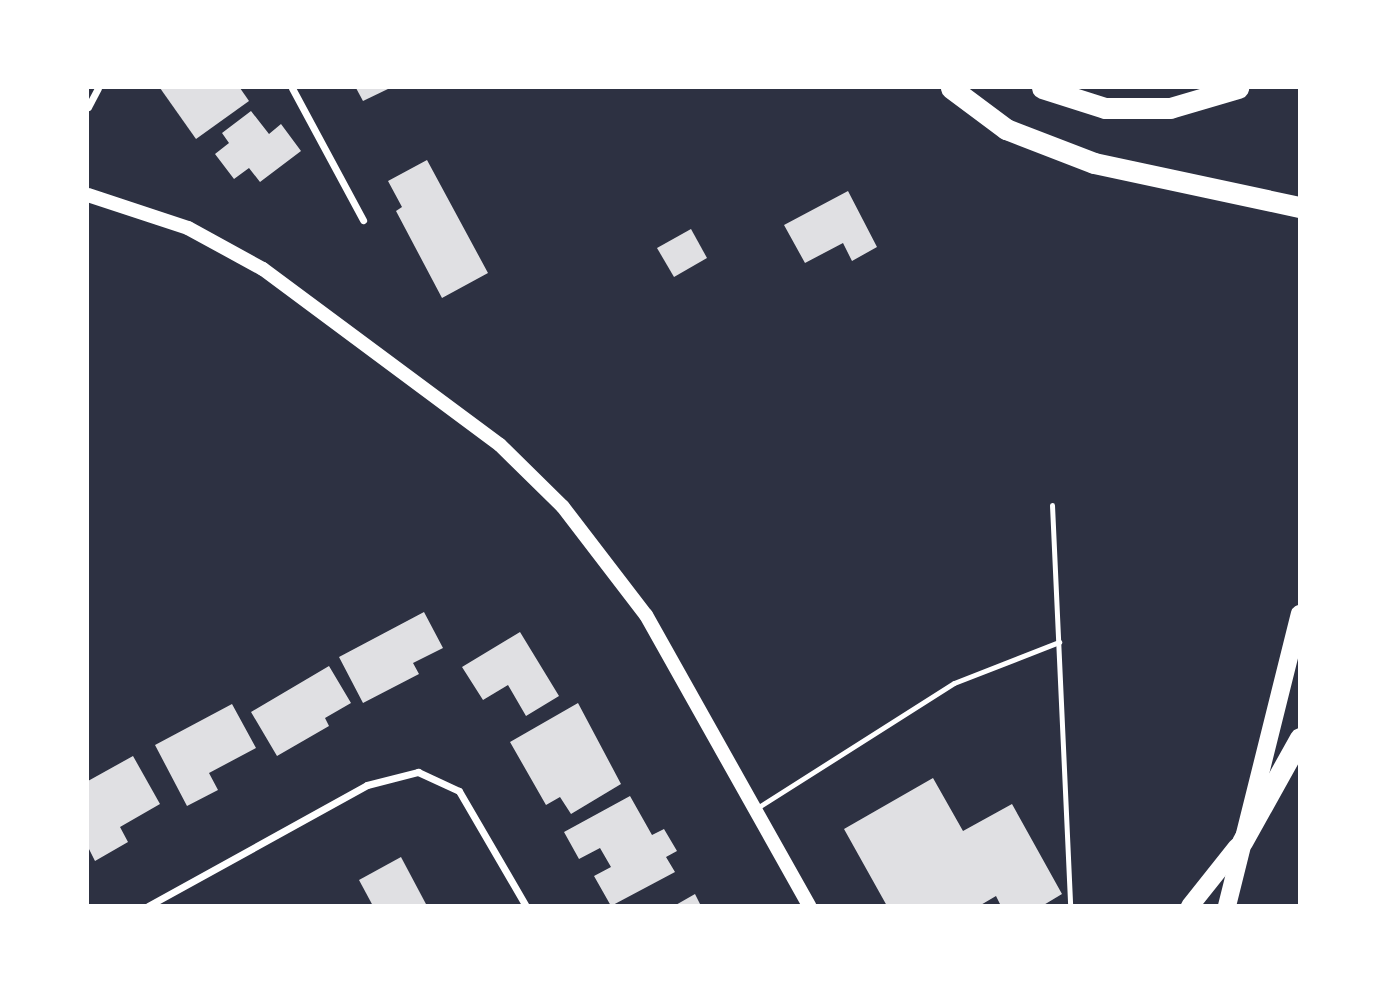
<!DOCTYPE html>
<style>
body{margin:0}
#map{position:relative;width:1387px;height:993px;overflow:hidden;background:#2d3142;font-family:Ubuntu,sans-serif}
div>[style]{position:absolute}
.building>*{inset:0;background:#e0e0e3}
.service>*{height:5px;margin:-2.5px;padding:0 2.5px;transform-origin:2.5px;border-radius:2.5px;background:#fff}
.minor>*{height:7px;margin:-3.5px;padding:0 3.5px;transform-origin:3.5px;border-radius:3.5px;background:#fff}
.secondary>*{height:14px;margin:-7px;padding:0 7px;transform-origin:7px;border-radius:7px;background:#fff}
.primary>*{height:18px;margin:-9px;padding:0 9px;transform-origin:9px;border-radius:9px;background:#fff}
.motorway>*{height:21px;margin:-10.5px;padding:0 10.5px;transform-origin:10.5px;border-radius:10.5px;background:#fff}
span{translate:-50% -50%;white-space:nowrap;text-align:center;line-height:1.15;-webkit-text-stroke:5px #fff;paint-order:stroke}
.frame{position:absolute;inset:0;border:89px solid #fff;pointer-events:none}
</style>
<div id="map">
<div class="building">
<i style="clip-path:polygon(160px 88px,240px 88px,249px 101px,196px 139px)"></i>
<i style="clip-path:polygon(356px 88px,390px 88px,363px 101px)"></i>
<i style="clip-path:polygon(251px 111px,269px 134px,281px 124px,301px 151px,260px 182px,249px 168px,234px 179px,215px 154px,229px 143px,222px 133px)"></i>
<i style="clip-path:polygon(427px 160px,488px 273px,442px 298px,396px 211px,402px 207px,388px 181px)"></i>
<i style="clip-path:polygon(848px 191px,877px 247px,852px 261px,843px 243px,805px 263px,784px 225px)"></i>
<i style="clip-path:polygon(691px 229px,707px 258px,674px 277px,657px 248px)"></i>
<i style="clip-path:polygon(424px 612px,443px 648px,413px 663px,419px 674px,363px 703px,339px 657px)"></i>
<i style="clip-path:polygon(520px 632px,559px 696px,526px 716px,508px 685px,483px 700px,462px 667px)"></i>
<i style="clip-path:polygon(329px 666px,351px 703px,325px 718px,329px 726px,277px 756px,251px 712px)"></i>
<i style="clip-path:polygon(578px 703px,621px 784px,571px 814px,560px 797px,546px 805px,510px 742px)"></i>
<i style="clip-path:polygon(232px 704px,256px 748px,209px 773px,218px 790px,187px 806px,155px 745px)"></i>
<i style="clip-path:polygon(133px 756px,160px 804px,120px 827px,128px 842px,95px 861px,88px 847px,88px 781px)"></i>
<i style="clip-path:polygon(933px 778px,963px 831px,1012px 804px,1062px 894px,1042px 906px,1001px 906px,996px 896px,979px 906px,887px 906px,844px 829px)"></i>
<i style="clip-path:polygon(630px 796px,652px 835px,664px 829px,677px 851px,666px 857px,675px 872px,611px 906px,594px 876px,611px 867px,600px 848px,579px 859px,564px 832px)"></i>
<i style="clip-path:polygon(401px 857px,427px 906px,373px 906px,359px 880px)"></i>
<i style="clip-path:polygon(695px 894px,701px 906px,674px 906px)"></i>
</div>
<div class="service">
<i style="left:1052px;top:505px;width:401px;rotate:87.4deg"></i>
<i style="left:757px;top:808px;width:233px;rotate:-32.4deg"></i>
<i style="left:954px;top:683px;width:113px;rotate:-21.3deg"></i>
</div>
<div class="minor">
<i style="left:292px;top:88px;width:150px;rotate:61.7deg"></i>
<i style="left:88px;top:107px;width:21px;rotate:-62deg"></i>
<i style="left:148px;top:906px;width:250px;rotate:-28.9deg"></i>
<i style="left:367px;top:785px;width:53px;rotate:-14.3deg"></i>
<i style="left:418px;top:772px;width:45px;rotate:24.9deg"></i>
<i style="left:459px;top:791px;width:133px;rotate:59.8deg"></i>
</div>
<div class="secondary">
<i style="left:88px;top:195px;width:105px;rotate:18.3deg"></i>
<i style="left:188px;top:228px;width:85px;rotate:28.7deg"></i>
<i style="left:263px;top:269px;width:295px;rotate:36.6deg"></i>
<i style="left:500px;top:445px;width:88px;rotate:44.5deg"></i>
<i style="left:563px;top:507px;width:136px;rotate:52.5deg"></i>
<i style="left:646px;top:615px;width:334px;rotate:60.7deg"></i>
</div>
<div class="primary">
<i style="left:1190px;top:906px;width:75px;rotate:-51.5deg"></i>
<i style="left:1227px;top:906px;width:301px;rotate:-76deg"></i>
</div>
<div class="motorway">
<i style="left:951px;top:88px;width:69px;rotate:36.7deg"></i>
<i style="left:1006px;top:129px;width:94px;rotate:21.1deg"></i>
<i style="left:1094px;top:163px;width:211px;rotate:12.1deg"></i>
<i style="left:1042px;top:88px;width:66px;rotate:17.6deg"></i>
<i style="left:1105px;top:108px;width:65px"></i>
<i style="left:1170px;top:108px;width:71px;rotate:-16.4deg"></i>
<i style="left:1242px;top:842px;width:119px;rotate:-60.9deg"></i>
</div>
<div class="frame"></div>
</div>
